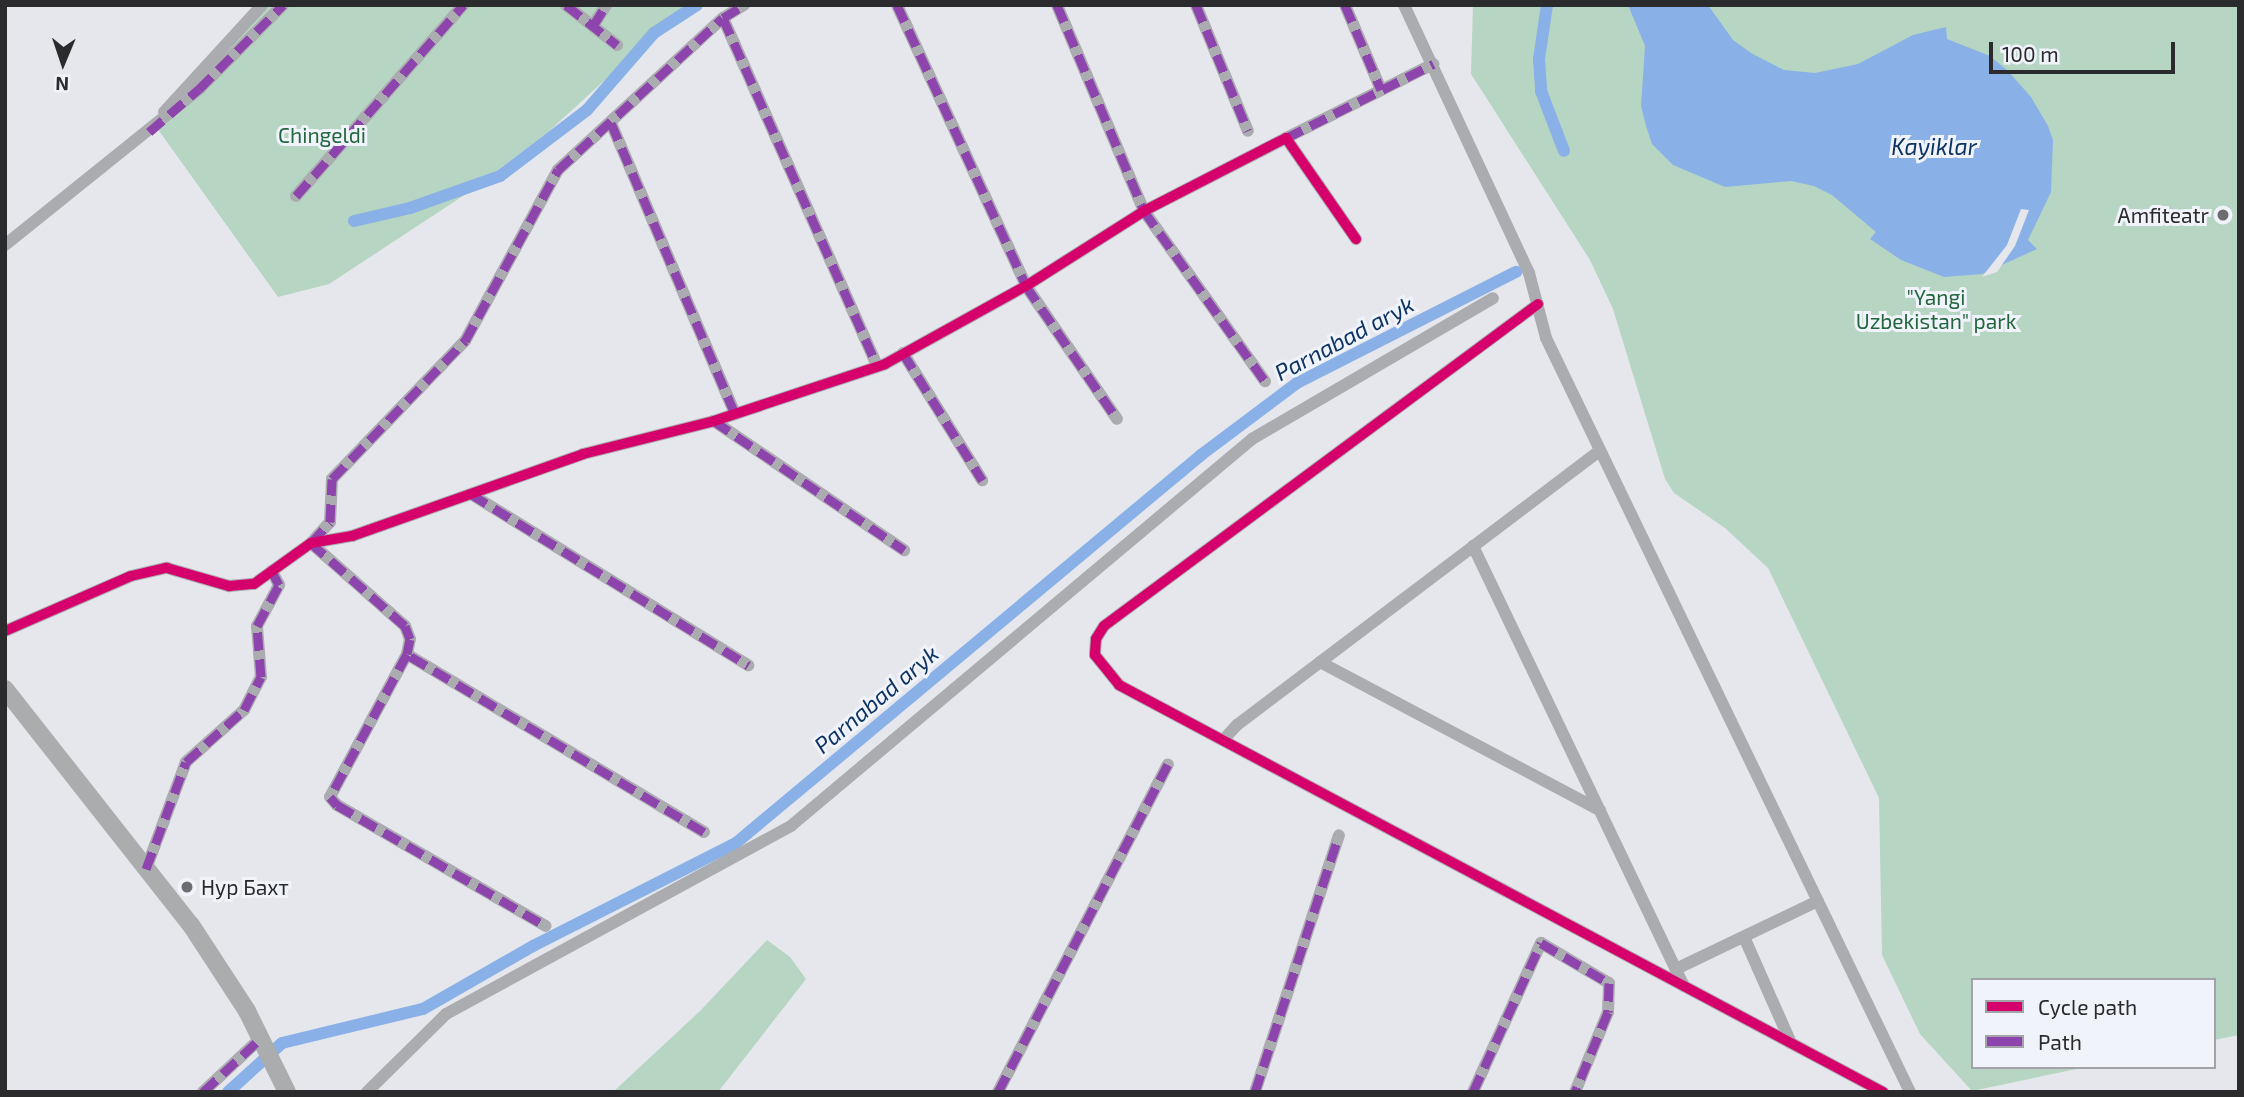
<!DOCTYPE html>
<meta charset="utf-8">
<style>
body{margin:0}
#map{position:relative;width:2244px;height:1097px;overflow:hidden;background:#e6e7ec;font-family:"Exo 2",sans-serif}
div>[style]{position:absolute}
.green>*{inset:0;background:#b6d5c2}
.water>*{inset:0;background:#89b1e7}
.pier>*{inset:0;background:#e6e7ec}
.canal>*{height:12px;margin:-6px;padding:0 6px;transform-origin:6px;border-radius:6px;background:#89b1e7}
.street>*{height:12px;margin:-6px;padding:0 6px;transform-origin:6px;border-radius:6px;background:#abacaf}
.secondary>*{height:18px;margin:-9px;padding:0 9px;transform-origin:9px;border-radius:9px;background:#aaacae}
.quiet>*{height:9px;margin-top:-4.5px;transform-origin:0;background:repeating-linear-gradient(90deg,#8e44ad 0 18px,transparent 0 27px)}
.cycleway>*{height:10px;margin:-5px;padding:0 5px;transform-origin:5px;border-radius:5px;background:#d6006c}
.dots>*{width:19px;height:19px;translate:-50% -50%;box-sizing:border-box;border:4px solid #f1f3fb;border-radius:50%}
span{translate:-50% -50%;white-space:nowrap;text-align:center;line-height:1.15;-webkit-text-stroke:6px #f1f3fb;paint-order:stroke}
.park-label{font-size:21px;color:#22663e}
.poi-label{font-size:21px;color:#2b2b2e}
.right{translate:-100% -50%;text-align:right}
.left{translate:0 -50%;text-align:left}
.water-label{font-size:23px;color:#0d3463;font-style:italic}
.frame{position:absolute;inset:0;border:7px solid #2b2b2e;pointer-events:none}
.legend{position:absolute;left:1971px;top:978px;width:245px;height:91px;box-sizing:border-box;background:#f1f3fb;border:2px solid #a2a3a9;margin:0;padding:9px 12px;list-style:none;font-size:21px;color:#2b2b2e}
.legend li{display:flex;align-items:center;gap:14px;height:35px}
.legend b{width:35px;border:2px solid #a2a3a9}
.north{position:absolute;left:28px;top:28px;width:70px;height:70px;-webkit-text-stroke:5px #f1f3fb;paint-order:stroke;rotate:182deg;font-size:19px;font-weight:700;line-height:28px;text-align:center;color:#2b2b2e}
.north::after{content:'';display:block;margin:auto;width:24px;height:32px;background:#2b2b2e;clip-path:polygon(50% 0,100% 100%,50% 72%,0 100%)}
.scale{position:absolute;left:1989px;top:42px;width:186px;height:32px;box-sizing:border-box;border:4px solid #2b2b2e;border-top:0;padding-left:9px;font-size:21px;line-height:24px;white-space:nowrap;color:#2b2b2e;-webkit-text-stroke:5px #f1f3fb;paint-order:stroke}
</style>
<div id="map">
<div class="green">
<i style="clip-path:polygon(267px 5px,687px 5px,548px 132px,466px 194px,329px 284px,278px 297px,157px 128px)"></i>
<i style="clip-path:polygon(1473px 5px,2239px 5px,2239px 1035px,2214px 1040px,2214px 980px,1973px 980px,1973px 1067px,2086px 1067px,1972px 1091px,1920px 1034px,1882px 955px,1879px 798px,1768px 568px,1725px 528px,1674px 493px,1665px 479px,1613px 309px,1590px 260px,1471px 74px)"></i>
<i style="clip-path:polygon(767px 940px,790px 957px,806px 979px,718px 1092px,613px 1092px,700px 1011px)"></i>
</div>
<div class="water">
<i style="clip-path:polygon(1628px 5px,1708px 5px,1733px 40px,1751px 53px,1784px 70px,1815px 73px,1858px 64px,1913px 35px,1946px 27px,1947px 39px,1990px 56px,2008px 71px,2031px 97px,2048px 126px,2053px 140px,2051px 192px,2028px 240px,2037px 249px,1982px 274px,1944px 277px,1901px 260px,1870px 239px,1876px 232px,1832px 195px,1814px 186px,1791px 181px,1725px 187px,1673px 165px,1652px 144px,1646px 126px,1641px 106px,1645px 46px)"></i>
</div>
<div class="pier">
<i style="clip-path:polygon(2021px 209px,2029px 210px,2015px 246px,1997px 272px,1982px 277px,2007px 245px)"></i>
</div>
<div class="canal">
<i style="left:1547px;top:5px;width:55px;rotate:98.4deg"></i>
<i style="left:1539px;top:59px;width:32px;rotate:86deg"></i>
<i style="left:1541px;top:91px;width:64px;rotate:69deg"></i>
<i style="left:354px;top:221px;width:57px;rotate:-13.1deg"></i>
<i style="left:410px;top:208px;width:96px;rotate:-19.6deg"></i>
<i style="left:500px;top:176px;width:109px;rotate:-37.2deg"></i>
<i style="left:587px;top:110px;width:102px;rotate:-49deg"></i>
<i style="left:654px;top:33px;width:51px;rotate:-33.1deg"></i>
<i style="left:228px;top:1092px;width:73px;rotate:-42.2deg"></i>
<i style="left:282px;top:1043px;width:145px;rotate:-13.6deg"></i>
<i style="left:423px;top:1009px;width:127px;rotate:-29.8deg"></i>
<i style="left:533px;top:946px;width:228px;rotate:-26.9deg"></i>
<i style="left:736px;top:843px;width:606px;rotate:-39.84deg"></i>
<i style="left:1201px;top:455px;width:120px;rotate:-36.9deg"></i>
<i style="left:1297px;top:383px;width:246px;rotate:-26.9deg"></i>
</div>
<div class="street">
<i style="left:566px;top:5px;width:65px;rotate:38.1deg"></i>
<i style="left:897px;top:5px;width:309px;rotate:65.3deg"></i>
<i style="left:1026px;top:286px;width:161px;rotate:55.6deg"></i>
<i style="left:1057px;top:5px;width:224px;rotate:67.1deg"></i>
<i style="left:1144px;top:211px;width:209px;rotate:54.6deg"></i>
<i style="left:1196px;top:5px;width:136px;rotate:67.6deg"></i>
<i style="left:1345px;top:5px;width:92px;rotate:67deg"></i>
<i style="left:1404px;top:5px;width:296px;rotate:65deg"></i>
<i style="left:1529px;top:273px;width:67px;rotate:75.3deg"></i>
<i style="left:1546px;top:338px;width:837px;rotate:64.23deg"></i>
<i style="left:723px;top:18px;width:381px;rotate:66.1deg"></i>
<i style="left:593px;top:26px;width:25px;rotate:-58deg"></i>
<i style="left:164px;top:112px;width:145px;rotate:-47.5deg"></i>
<i style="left:611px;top:123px;width:316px;rotate:66.9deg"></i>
<i style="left:1286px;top:138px;width:165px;rotate:-26.7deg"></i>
<i style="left:296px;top:196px;width:254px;rotate:-48.8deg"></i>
<i style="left:5px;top:245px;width:249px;rotate:-38.8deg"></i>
<i style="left:199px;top:89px;width:119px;rotate:-45deg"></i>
<i style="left:1538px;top:304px;width:540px;rotate:143.43deg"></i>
<i style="left:1104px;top:626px;width:15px;rotate:122deg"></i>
<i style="left:1096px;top:639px;width:16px;rotate:94deg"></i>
<i style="left:1095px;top:655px;width:38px;rotate:51deg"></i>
<i style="left:1119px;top:685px;width:866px;rotate:28.05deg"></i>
<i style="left:903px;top:353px;width:150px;rotate:58.1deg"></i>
<i style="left:714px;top:421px;width:230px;rotate:34.2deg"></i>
<i style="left:471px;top:494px;width:326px;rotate:31.7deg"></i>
<i style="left:1473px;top:546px;width:488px;rotate:64.4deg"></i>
<i style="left:5px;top:631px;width:137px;rotate:-23.6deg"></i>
<i style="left:131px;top:576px;width:37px;rotate:-13deg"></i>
<i style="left:167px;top:568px;width:65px;rotate:16.2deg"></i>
<i style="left:229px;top:586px;width:25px;rotate:-5deg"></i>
<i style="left:254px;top:584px;width:70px;rotate:-35.7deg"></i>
<i style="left:311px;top:543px;width:42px;rotate:-9.7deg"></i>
<i style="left:352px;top:536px;width:245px;rotate:-19.5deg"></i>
<i style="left:583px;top:454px;width:135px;rotate:-14.1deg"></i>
<i style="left:714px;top:421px;width:180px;rotate:-18.4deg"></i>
<i style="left:885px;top:364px;width:161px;rotate:-29deg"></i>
<i style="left:1026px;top:286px;width:140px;rotate:-32.4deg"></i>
<i style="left:1144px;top:211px;width:160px;rotate:-27.2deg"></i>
<i style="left:1286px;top:138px;width:123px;rotate:55.3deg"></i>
<i style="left:407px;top:654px;width:162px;rotate:118.3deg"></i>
<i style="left:330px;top:797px;width:11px;rotate:49deg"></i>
<i style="left:337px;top:805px;width:241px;rotate:30.1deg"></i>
<i style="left:1320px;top:662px;width:317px;rotate:27.9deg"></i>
<i style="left:1223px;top:740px;width:21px;rotate:-47deg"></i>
<i style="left:1237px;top:725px;width:454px;rotate:-37.1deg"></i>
<i style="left:704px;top:832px;width:346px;rotate:-149.1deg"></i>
<i style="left:407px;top:654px;width:15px;rotate:-79deg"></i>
<i style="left:410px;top:639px;width:14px;rotate:-111deg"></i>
<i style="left:405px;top:626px;width:125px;rotate:-138.6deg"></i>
<i style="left:311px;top:543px;width:28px;rotate:-48deg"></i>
<i style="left:330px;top:522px;width:43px;rotate:-87.3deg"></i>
<i style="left:332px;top:479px;width:192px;rotate:-46.1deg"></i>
<i style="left:465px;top:341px;width:195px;rotate:-61.5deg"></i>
<i style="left:558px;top:170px;width:224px;rotate:-42.7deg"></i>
<i style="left:723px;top:18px;width:25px;rotate:-32deg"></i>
<i style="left:146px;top:869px;width:114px;rotate:-69.5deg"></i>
<i style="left:186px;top:762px;width:78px;rotate:-41.9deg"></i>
<i style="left:244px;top:710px;width:37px;rotate:-63deg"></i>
<i style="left:261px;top:677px;width:51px;rotate:-94.5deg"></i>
<i style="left:257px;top:626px;width:47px;rotate:-61.8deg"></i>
<i style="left:279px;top:585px;width:16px;rotate:-117deg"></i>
<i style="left:1744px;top:937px;width:116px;rotate:66.1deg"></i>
<i style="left:1676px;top:969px;width:157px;rotate:-25.6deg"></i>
<i style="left:203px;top:1092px;width:79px;rotate:-43deg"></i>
<i style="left:367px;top:1092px;width:111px;rotate:-44.6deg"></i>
<i style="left:446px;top:1014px;width:394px;rotate:-28.6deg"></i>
<i style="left:792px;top:825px;width:600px;rotate:-40deg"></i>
<i style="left:1252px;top:439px;width:279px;rotate:-30.3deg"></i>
<i style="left:998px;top:1092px;width:369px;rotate:-62.6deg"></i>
<i style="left:1255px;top:1092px;width:270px;rotate:-71.9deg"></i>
<i style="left:1473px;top:1092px;width:164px;rotate:-65.5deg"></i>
<i style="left:1541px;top:943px;width:79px;rotate:30.5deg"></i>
<i style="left:1609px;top:983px;width:29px;rotate:92deg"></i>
<i style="left:1608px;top:1012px;width:87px;rotate:112.4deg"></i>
</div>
<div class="secondary">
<i style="left:5px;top:689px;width:300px;rotate:51.8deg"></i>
<i style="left:191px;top:925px;width:103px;rotate:56.9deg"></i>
<i style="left:247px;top:1011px;width:90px;rotate:63.7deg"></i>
</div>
<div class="quiet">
<i style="left:566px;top:5px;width:65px;rotate:38.1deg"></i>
<i style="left:897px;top:5px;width:309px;rotate:65.3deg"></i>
<i style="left:1026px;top:286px;width:161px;rotate:55.6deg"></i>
<i style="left:1057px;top:5px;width:224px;rotate:67.1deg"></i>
<i style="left:1144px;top:211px;width:209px;rotate:54.6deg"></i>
<i style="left:1196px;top:5px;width:136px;rotate:67.6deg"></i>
<i style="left:1345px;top:5px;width:92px;rotate:67deg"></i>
<i style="left:723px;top:18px;width:381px;rotate:66.1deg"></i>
<i style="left:593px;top:26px;width:25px;rotate:-58deg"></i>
<i style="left:611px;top:123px;width:316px;rotate:66.9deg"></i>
<i style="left:149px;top:132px;width:66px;rotate:-40.7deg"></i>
<i style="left:199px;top:89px;width:119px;rotate:-45deg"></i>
<i style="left:1286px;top:138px;width:165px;rotate:-26.7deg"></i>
<i style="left:296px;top:196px;width:254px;rotate:-48.8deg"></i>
<i style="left:903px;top:353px;width:150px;rotate:58.1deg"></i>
<i style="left:714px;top:421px;width:230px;rotate:34.2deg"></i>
<i style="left:471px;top:494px;width:326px;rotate:31.7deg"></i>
<i style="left:407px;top:654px;width:162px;rotate:118.3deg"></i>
<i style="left:330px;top:797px;width:11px;rotate:49deg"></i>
<i style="left:337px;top:805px;width:241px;rotate:30.1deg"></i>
<i style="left:704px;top:832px;width:346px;rotate:-149.1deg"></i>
<i style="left:407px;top:654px;width:15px;rotate:-79deg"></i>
<i style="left:410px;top:639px;width:14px;rotate:-111deg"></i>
<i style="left:405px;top:626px;width:125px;rotate:-138.6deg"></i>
<i style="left:311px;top:543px;width:28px;rotate:-48deg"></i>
<i style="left:330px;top:522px;width:43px;rotate:-87.3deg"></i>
<i style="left:332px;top:479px;width:192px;rotate:-46.1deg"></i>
<i style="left:465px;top:341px;width:195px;rotate:-61.5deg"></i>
<i style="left:558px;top:170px;width:224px;rotate:-42.7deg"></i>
<i style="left:723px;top:18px;width:25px;rotate:-32deg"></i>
<i style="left:146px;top:869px;width:114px;rotate:-69.5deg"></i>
<i style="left:186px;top:762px;width:78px;rotate:-41.9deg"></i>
<i style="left:244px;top:710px;width:37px;rotate:-63deg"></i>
<i style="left:261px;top:677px;width:51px;rotate:-94.5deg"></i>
<i style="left:257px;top:626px;width:47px;rotate:-61.8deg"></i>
<i style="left:279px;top:585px;width:16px;rotate:-117deg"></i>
<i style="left:203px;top:1092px;width:79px;rotate:-43deg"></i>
<i style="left:998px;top:1092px;width:369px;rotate:-62.6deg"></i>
<i style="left:1255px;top:1092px;width:270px;rotate:-71.9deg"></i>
<i style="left:1473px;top:1092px;width:164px;rotate:-65.5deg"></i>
<i style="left:1541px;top:943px;width:79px;rotate:30.5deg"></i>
<i style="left:1609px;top:983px;width:29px;rotate:92deg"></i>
<i style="left:1608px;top:1012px;width:87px;rotate:112.4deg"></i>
</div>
<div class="cycleway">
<i style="left:1538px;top:304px;width:540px;rotate:143.43deg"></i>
<i style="left:1104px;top:626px;width:15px;rotate:122deg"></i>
<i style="left:1096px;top:639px;width:16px;rotate:94deg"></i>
<i style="left:1095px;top:655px;width:38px;rotate:51deg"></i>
<i style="left:1119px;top:685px;width:866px;rotate:28.05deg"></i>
<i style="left:5px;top:631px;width:137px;rotate:-23.6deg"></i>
<i style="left:131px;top:576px;width:37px;rotate:-13deg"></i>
<i style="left:167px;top:568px;width:65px;rotate:16.2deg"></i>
<i style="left:229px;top:586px;width:25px;rotate:-5deg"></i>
<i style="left:254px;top:584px;width:70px;rotate:-35.7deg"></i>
<i style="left:311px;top:543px;width:42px;rotate:-9.7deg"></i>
<i style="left:352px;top:536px;width:245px;rotate:-19.5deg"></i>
<i style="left:583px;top:454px;width:135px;rotate:-14.1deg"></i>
<i style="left:714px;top:421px;width:180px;rotate:-18.4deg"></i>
<i style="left:885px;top:364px;width:161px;rotate:-29deg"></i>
<i style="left:1026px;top:286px;width:140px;rotate:-32.4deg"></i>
<i style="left:1144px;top:211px;width:160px;rotate:-27.2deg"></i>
<i style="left:1286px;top:138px;width:123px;rotate:55.3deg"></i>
</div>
<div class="dots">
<i style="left:2223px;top:215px;background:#6c6d70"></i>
<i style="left:187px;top:887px;background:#6c6d70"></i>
</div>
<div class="park-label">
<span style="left:322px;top:135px">Chingeldi</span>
<span style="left:1936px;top:309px">"Yangi<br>Uzbekistan" park</span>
</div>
<div class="poi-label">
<span class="right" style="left:2209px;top:215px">Amfiteatr</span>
<span class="left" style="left:201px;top:887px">Нур Бахт</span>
</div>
<div class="water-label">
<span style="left:1934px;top:146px">Kayiklar</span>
<span style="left:1344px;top:338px;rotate:-28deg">Parnabad aryk</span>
<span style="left:876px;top:699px;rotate:-40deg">Parnabad aryk</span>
</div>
<div class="frame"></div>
<ul class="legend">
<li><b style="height:9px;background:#d6006c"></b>Cycle path</li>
<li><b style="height:9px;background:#8e44ad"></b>Path</li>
</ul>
<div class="north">N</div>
<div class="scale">100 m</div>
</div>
